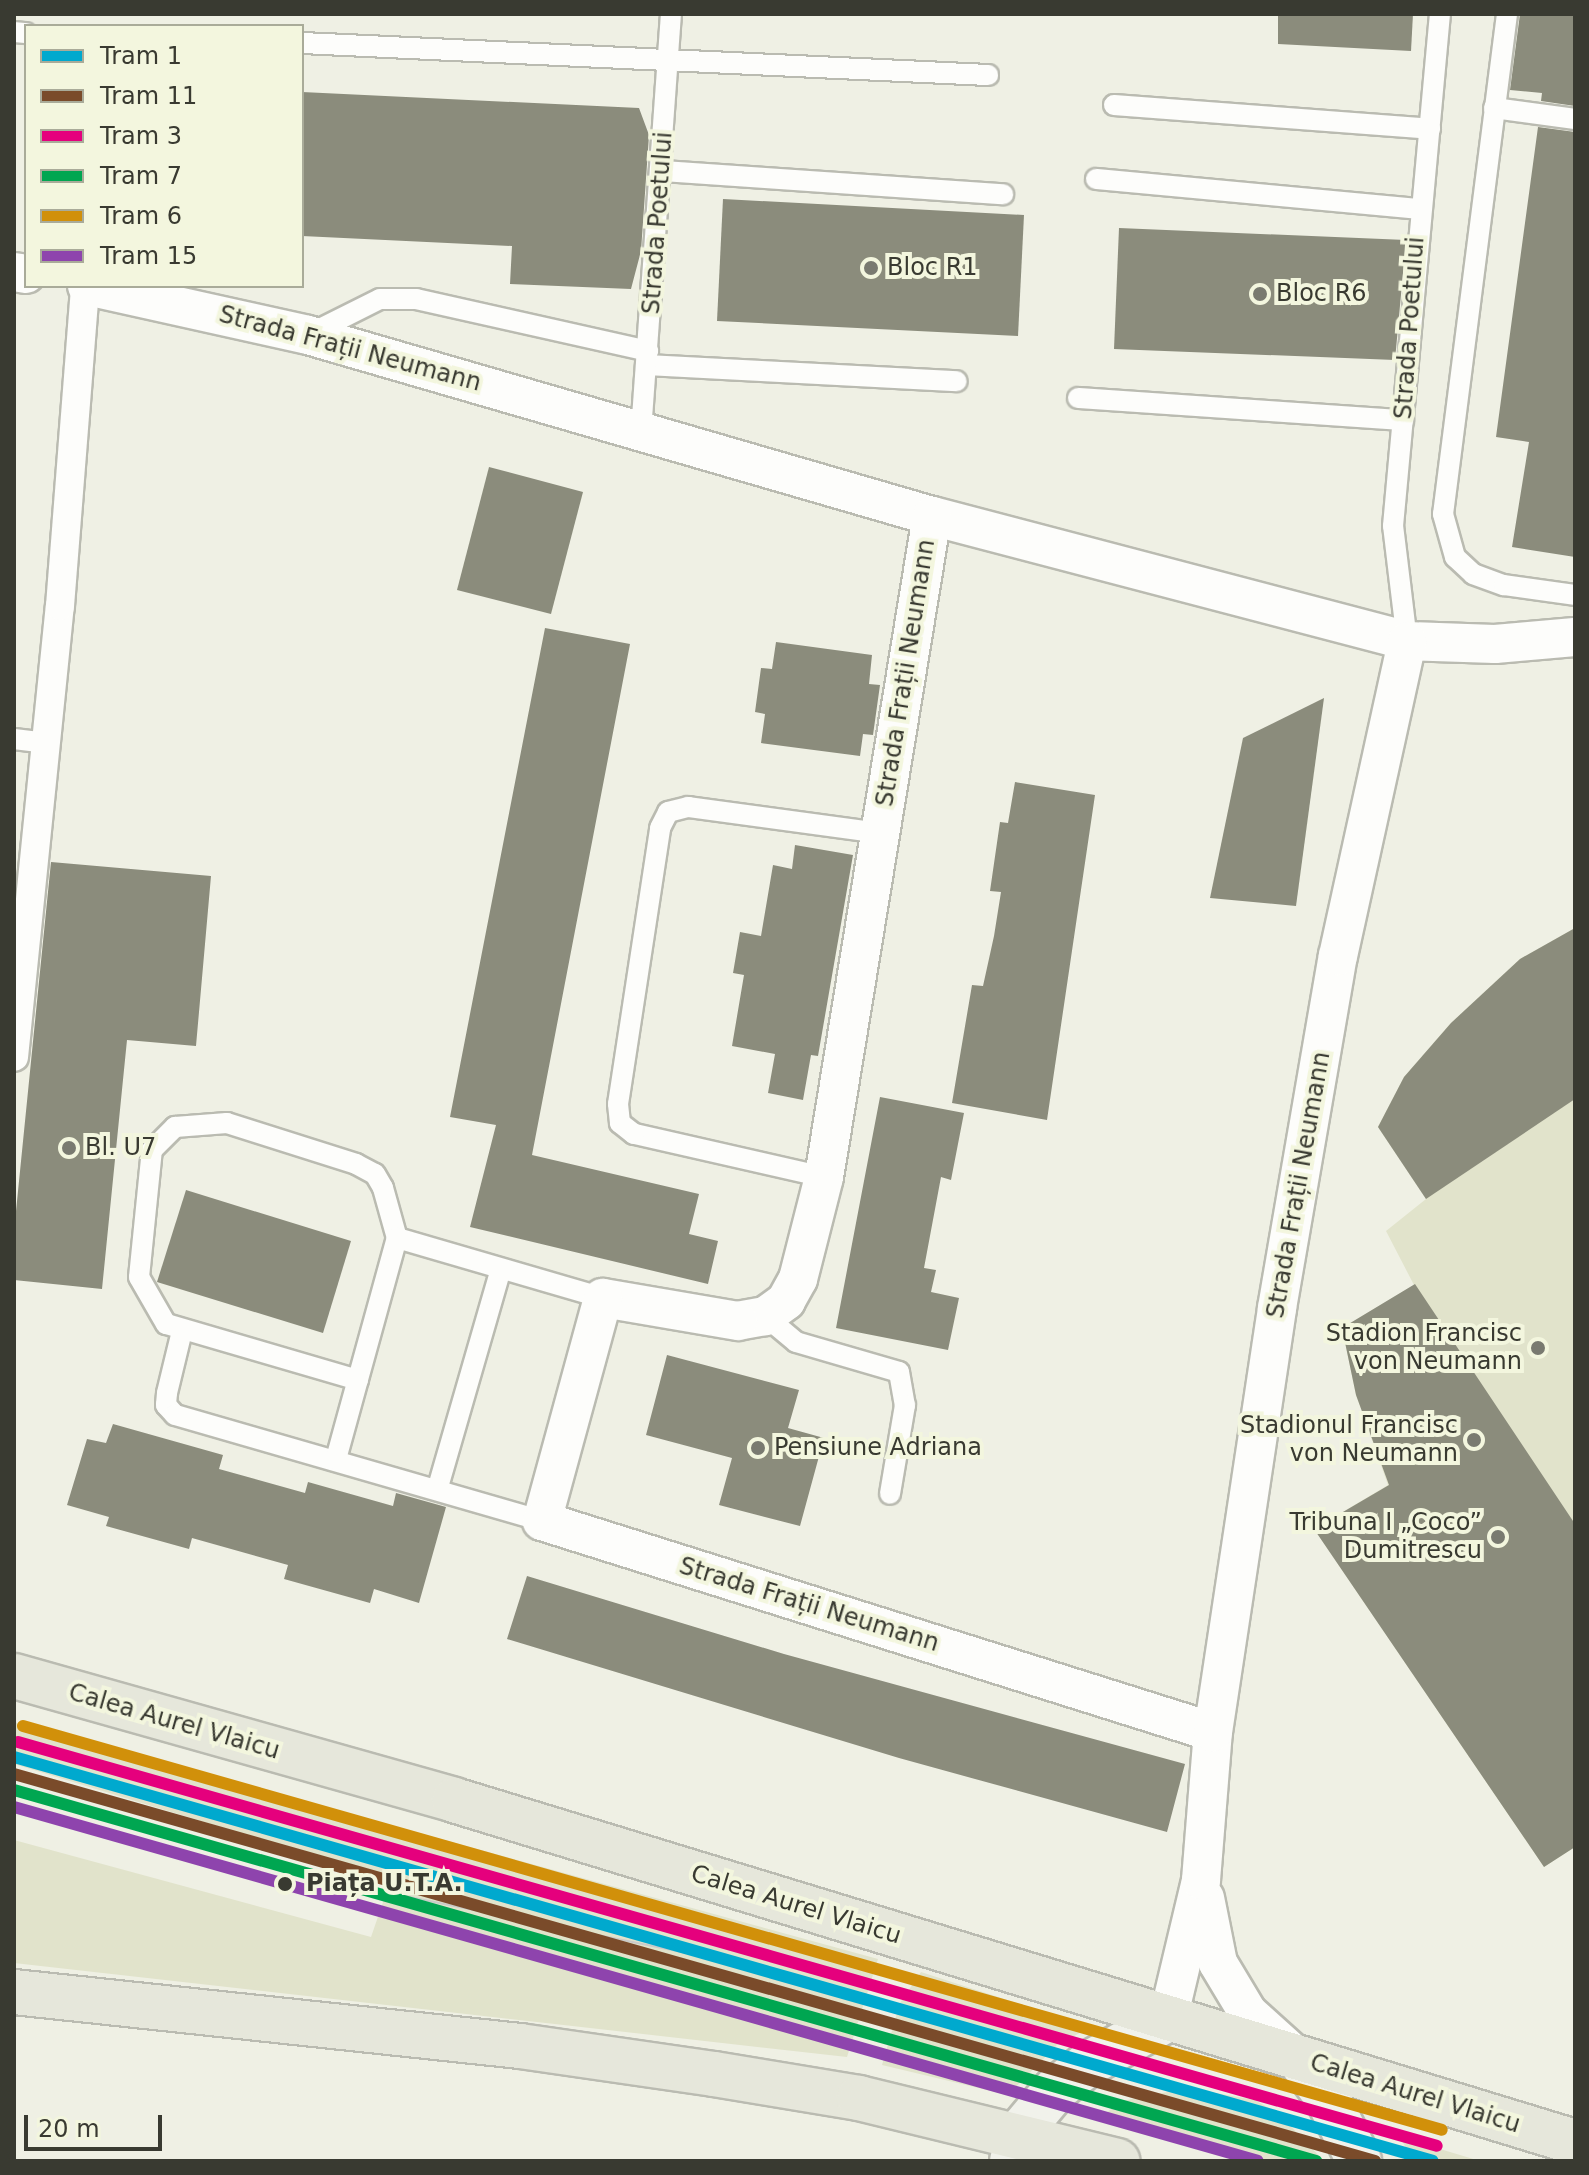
<!DOCTYPE html>
<meta charset="utf-8">
<style>
body{margin:0}
#map{position:relative;width:1589px;height:2175px;overflow:hidden;background:#eff0e4;font-family:"DejaVu Sans",sans-serif}
div>[style]{position:absolute}
.green>*{inset:0;background:#e1e3cb}
.building>*{inset:0;background:#8b8c7c}
.roads{filter:drop-shadow(2px 0 #babbb1) drop-shadow(-2px 0 #babbb1) drop-shadow(0 2px #babbb1) drop-shadow(0 -2px #babbb1)}
.service>*{height:20px;margin:-10px;padding:0 10px;transform-origin:10px;border-radius:10px;background:#fdfdfb}
.pedestrian>*{height:28px;margin:-14px;padding:0 14px;transform-origin:14px;border-radius:14px;background:#fdfdfb}
.minor>*{height:38px;margin:-19px;padding:0 19px;transform-origin:19px;border-radius:19px;background:#fdfdfb}
.secondary>*{height:44px;margin:-22px;padding:0 22px;transform-origin:22px;border-radius:22px;background:#f1f2eb}
.primary>*{height:44px;margin:-22px;padding:0 22px;transform-origin:22px;border-radius:22px;background:#e6e7db}
.tram>*{height:2px;margin:-1px;padding:0 1px;transform-origin:1px;border-radius:1px;background:#cbcbc9}
.tram-1>*{height:12px;margin:-6px;padding:0 6px;transform-origin:6px;border-radius:6px;background:#00a9ce}
.tram-2>*{height:12px;margin:-6px;padding:0 6px;transform-origin:6px;border-radius:6px;background:#7a4b2a}
.tram-3>*{height:12px;margin:-6px;padding:0 6px;transform-origin:6px;border-radius:6px;background:#e5007d}
.tram-4>*{height:12px;margin:-6px;padding:0 6px;transform-origin:6px;border-radius:6px;background:#00a651}
.tram-5>*{height:12px;margin:-6px;padding:0 6px;transform-origin:6px;border-radius:6px;background:#d1900a}
.tram-6>*{height:12px;margin:-6px;padding:0 6px;transform-origin:6px;border-radius:6px;background:#8e44ad}
.dots>*{width:22px;height:22px;translate:-50% -50%;box-sizing:border-box;border:4px solid #f3f6de;border-radius:50%}
span{translate:-50% -50%;white-space:nowrap;text-align:center;line-height:1.15;-webkit-text-stroke:8px #f3f6de;paint-order:stroke}
.street-label{font-size:24px;color:#393a31}
.poi-label{font-size:24px;color:#393a31}
.left{translate:0 -50%;text-align:left}
.right{translate:-100% -50%;text-align:right}
.stop-label{font-size:24px;color:#393a31;font-weight:700}
.frame{position:absolute;inset:0;border:16px solid #393a31;pointer-events:none}
.legend{position:absolute;left:24px;top:24px;width:280px;height:264px;box-sizing:border-box;background:#f3f6de;border:2px solid #a9ab99;margin:0;padding:10px 14px;list-style:none;font-size:24px;color:#393a31}
.legend li{display:flex;align-items:center;gap:16px;height:40px}
.legend b{width:40px;border:2px solid #a9ab99}
.scale{position:absolute;left:24px;top:2115px;width:138px;height:36px;box-sizing:border-box;border:4px solid #393a31;border-top:0;padding-left:10px;font-size:24px;line-height:28px;white-space:nowrap;color:#393a31;-webkit-text-stroke:6px #f3f6de;paint-order:stroke}
</style>
<div id="map">
<div class="green">
<i style="clip-path:polygon(1575px 928px,1575px 1847px,1544px 1867px,1314px 1529px,1388px 1485px,1356px 1395px,1342px 1328px,1414px 1285px,1386px 1231px,1426px 1199px,1378px 1127px,1404px 1077px,1451px 1023px,1520px 959px)"></i>
<i style="clip-path:polygon(14px 1722px,878px 1959px,847px 2057px,14px 1963px,14px 1840px,371px 1937px,391px 1879px,14px 1764px)"></i>
<i style="clip-path:polygon(921px 1972px,1091px 2027px,1057px 2045px,1008px 2095px,882px 2065px,900px 2003px)"></i>
<i style="clip-path:polygon(1187px 2088px,1255px 2100px,1279px 2114px,1324px 2161px,1250px 2161px,1098px 2119px,1122px 2101px)"></i>
<i style="clip-path:polygon(1400px 2137px,1480px 2161px,1413px 2161px)"></i>
</div>
<div class="building">
<i style="clip-path:polygon(1278px 14px,1413px 14px,1411px 51px,1278px 44px)"></i>
<i style="clip-path:polygon(1520px 14px,1575px 14px,1575px 106px,1541px 101px,1542px 93px,1510px 90px)"></i>
<i style="clip-path:polygon(302px 92px,639px 108px,649px 135px,641px 251px,631px 289px,510px 284px,512px 246px,302px 236px)"></i>
<i style="clip-path:polygon(1538px 127px,1575px 132px,1575px 557px,1512px 547px,1529px 442px,1496px 437px)"></i>
<i style="clip-path:polygon(723px 199px,1024px 215px,1018px 336px,717px 321px)"></i>
<i style="clip-path:polygon(1119px 228px,1406px 240px,1395px 360px,1114px 349px)"></i>
<i style="clip-path:polygon(489px 467px,583px 492px,551px 614px,457px 590px)"></i>
<i style="clip-path:polygon(545px 628px,630px 644px,532px 1155px,699px 1194px,689px 1234px,718px 1241px,708px 1284px,470px 1227px,496px 1125px,450px 1117px)"></i>
<i style="clip-path:polygon(776px 642px,872px 655px,869px 684px,880px 685px,873px 735px,863px 734px,860px 756px,761px 743px,765px 714px,755px 712px,761px 668px,772px 669px)"></i>
<i style="clip-path:polygon(1324px 698px,1296px 906px,1210px 898px,1243px 738px)"></i>
<i style="clip-path:polygon(1015px 782px,1095px 795px,1047px 1120px,952px 1103px,972px 985px,983px 986px,994px 936px,1001px 892px,990px 891px,1000px 822px,1008px 823px)"></i>
<i style="clip-path:polygon(795px 845px,853px 855px,818px 1056px,811px 1055px,803px 1100px,768px 1093px,775px 1054px,732px 1046px,744px 975px,733px 973px,740px 932px,761px 936px,773px 865px,792px 869px)"></i>
<i style="clip-path:polygon(51px 862px,211px 876px,196px 1046px,127px 1040px,102px 1289px,14px 1280px,14px 1231px)"></i>
<i style="clip-path:polygon(1575px 928px,1575px 1099px,1426px 1199px,1378px 1127px,1404px 1077px,1451px 1023px,1520px 959px)"></i>
<i style="clip-path:polygon(880px 1097px,964px 1113px,951px 1180px,941px 1177px,924px 1268px,936px 1270px,931px 1292px,959px 1298px,948px 1350px,836px 1328px)"></i>
<i style="clip-path:polygon(186px 1190px,351px 1241px,323px 1333px,157px 1282px)"></i>
<i style="clip-path:polygon(1415px 1284px,1575px 1524px,1575px 1847px,1544px 1867px,1314px 1529px,1389px 1485px,1356px 1395px,1342px 1328px)"></i>
<i style="clip-path:polygon(667px 1355px,799px 1390px,788px 1428px,824px 1438px,800px 1526px,719px 1505px,732px 1458px,646px 1435px)"></i>
<i style="clip-path:polygon(113px 1424px,223px 1455px,219px 1469px,305px 1493px,308px 1482px,393px 1506px,396px 1493px,446px 1507px,419px 1603px,374px 1589px,370px 1603px,284px 1579px,288px 1565px,192px 1538px,189px 1549px,106px 1526px,109px 1517px,67px 1505px,87px 1439px,106px 1443px)"></i>
<i style="clip-path:polygon(527px 1576px,784px 1654px,1185px 1764px,1167px 1832px,899px 1758px,507px 1639px)"></i>
</div>
<div class="roads">
<div class="service">
<i style="left:1507px;top:14px;width:504px;rotate:97.29deg"></i>
<i style="left:1443px;top:514px;width:45px;rotate:74.4deg"></i>
<i style="left:1455px;top:557px;width:25px;rotate:43deg"></i>
<i style="left:1473px;top:574px;width:33px;rotate:20deg"></i>
<i style="left:1504px;top:585px;width:72px;rotate:8deg"></i>
<i style="left:14px;top:32px;width:12px;rotate:5deg"></i>
<i style="left:302px;top:43px;width:687px;rotate:2.67deg"></i>
<i style="left:1114px;top:105px;width:317px;rotate:4.3deg"></i>
<i style="left:1494px;top:108px;width:82px;rotate:7.7deg"></i>
<i style="left:662px;top:171px;width:342px;rotate:3.9deg"></i>
<i style="left:1096px;top:179px;width:324px;rotate:5.3deg"></i>
<i style="left:308px;top:335px;width:80px;rotate:-26.6deg"></i>
<i style="left:380px;top:299px;width:36px"></i>
<i style="left:416px;top:299px;width:238px;rotate:12.6deg"></i>
<i style="left:647px;top:365px;width:310px;rotate:3deg"></i>
<i style="left:1078px;top:398px;width:326px;rotate:3.9deg"></i>
<i style="left:641px;top:432px;width:419px;rotate:-85.9deg"></i>
<i style="left:1407px;top:641px;width:116px;rotate:-96.9deg"></i>
<i style="left:1393px;top:526px;width:514px;rotate:-84.76deg"></i>
<i style="left:14px;top:739px;width:33px;rotate:7deg"></i>
<i style="left:824px;top:1177px;width:195px;rotate:-167.2deg"></i>
<i style="left:634px;top:1134px;width:18px;rotate:-142deg"></i>
<i style="left:620px;top:1123px;width:19px;rotate:-96deg"></i>
<i style="left:618px;top:1104px;width:279px;rotate:-81.3deg"></i>
<i style="left:660px;top:828px;width:18px;rotate:-63deg"></i>
<i style="left:668px;top:812px;width:21px;rotate:-14deg"></i>
<i style="left:688px;top:807px;width:194px;rotate:7.7deg"></i>
<i style="left:765px;top:1316px;width:40px;rotate:40deg"></i>
<i style="left:796px;top:1342px;width:107px;rotate:16.2deg"></i>
<i style="left:899px;top:1372px;width:34px;rotate:80deg"></i>
<i style="left:905px;top:1405px;width:90px;rotate:99.6deg"></i>
<i style="left:182px;top:1331px;width:64px;rotate:103.6deg"></i>
<i style="left:167px;top:1393px;width:12px;rotate:95deg"></i>
<i style="left:166px;top:1405px;width:13px;rotate:48deg"></i>
<i style="left:175px;top:1415px;width:382px;rotate:16.1deg"></i>
<i style="left:358px;top:1380px;width:200px;rotate:-163.7deg"></i>
<i style="left:166px;top:1324px;width:54px;rotate:-119.9deg"></i>
<i style="left:139px;top:1277px;width:128px;rotate:-84.2deg"></i>
<i style="left:152px;top:1150px;width:33px;rotate:-45deg"></i>
<i style="left:175px;top:1127px;width:52px;rotate:-4.4deg"></i>
<i style="left:227px;top:1123px;width:135px;rotate:17.6deg"></i>
<i style="left:356px;top:1164px;width:21px;rotate:28deg"></i>
<i style="left:375px;top:1174px;width:16px;rotate:60deg"></i>
<i style="left:383px;top:1188px;width:52px;rotate:74.4deg"></i>
<i style="left:397px;top:1238px;width:215px;rotate:16.2deg"></i>
<i style="left:336px;top:1459px;width:229px;rotate:-74.6deg"></i>
<i style="left:438px;top:1487px;width:224px;rotate:-73.9deg"></i>
</div>
<div class="pedestrian">
<i style="left:14px;top:1057px;width:453px;rotate:-84.2deg"></i>
<i style="left:60px;top:606px;width:321px;rotate:-85.5deg"></i>
</div>
<div class="minor">
<i style="left:14px;top:272px;width:12px;rotate:9deg"></i>
<i style="left:87px;top:286px;width:226px;rotate:12.5deg"></i>
<i style="left:308px;top:335px;width:650px;rotate:16.18deg"></i>
<i style="left:932px;top:516px;width:491px;rotate:14.7deg"></i>
<i style="left:1407px;top:641px;width:88px;rotate:2deg"></i>
<i style="left:1495px;top:644px;width:80px;rotate:-5deg"></i>
<i style="left:932px;top:516px;width:670px;rotate:99.28deg"></i>
<i style="left:824px;top:1177px;width:105px;rotate:104.3deg"></i>
<i style="left:798px;top:1279px;width:25px;rotate:119deg"></i>
<i style="left:786px;top:1301px;width:26px;rotate:144deg"></i>
<i style="left:765px;top:1316px;width:27px;rotate:170deg"></i>
<i style="left:738px;top:1321px;width:137px;rotate:-170.3deg"></i>
<i style="left:603px;top:1298px;width:231px;rotate:105.3deg"></i>
<i style="left:542px;top:1521px;width:703px;rotate:17.46deg"></i>
<i style="left:1205px;top:1898px;width:66px;rotate:78.7deg"></i>
<i style="left:1218px;top:1963px;width:58px;rotate:59deg"></i>
<i style="left:1248px;top:2013px;width:66px;rotate:41.9deg"></i>
<i style="left:1168px;top:2019px;width:143px;rotate:-76.6deg"></i>
<i style="left:1201px;top:1880px;width:148px;rotate:-85.4deg"></i>
<i style="left:1213px;top:1732px;width:429px;rotate:-81.4deg"></i>
<i style="left:1277px;top:1308px;width:357px;rotate:-80.2deg"></i>
<i style="left:1338px;top:956px;width:322px;rotate:-77.6deg"></i>
</div>
<div class="secondary">
<i style="left:1300px;top:2060px;width:46px;rotate:53.9deg"></i>
<i style="left:1327px;top:2097px;width:72px;rotate:63.4deg"></i>
<i style="left:1012px;top:2161px;width:29px;rotate:-76deg"></i>
<i style="left:1019px;top:2133px;width:56px;rotate:-50.1deg"></i>
<i style="left:1055px;top:2090px;width:42px;rotate:-38.2deg"></i>
<i style="left:1088px;top:2064px;width:92px;rotate:-29.4deg"></i>
</div>
<div class="primary">
<i style="left:14px;top:1676px;width:457px;rotate:15.7deg"></i>
<i style="left:454px;top:1800px;width:1172px;rotate:16.97deg"></i>
<i style="left:14px;top:1992px;width:509px;rotate:6.09deg"></i>
<i style="left:520px;top:2046px;width:196px;rotate:8.2deg"></i>
<i style="left:714px;top:2074px;width:147px;rotate:9.4deg"></i>
<i style="left:859px;top:2098px;width:266px;rotate:13.7deg"></i>
</div>
</div>
<div class="tram">
<i style="left:14px;top:1787px;width:335px;rotate:16.5deg"></i>
<i style="left:335px;top:1882px;width:384px;rotate:11.4deg"></i>
</div>
<div class="tram-1">
<i style="left:14px;top:1757px;width:1475px;rotate:15.89deg"></i>
</div>
<div class="tram-2">
<i style="left:14px;top:1774px;width:1415px;rotate:15.87deg"></i>
</div>
<div class="tram-3">
<i style="left:18px;top:1742px;width:1475px;rotate:15.89deg"></i>
</div>
<div class="tram-4">
<i style="left:14px;top:1790px;width:1354px;rotate:15.9deg"></i>
</div>
<div class="tram-5">
<i style="left:23px;top:1726px;width:1475px;rotate:15.89deg"></i>
</div>
<div class="tram-6">
<i style="left:14px;top:1807px;width:1293px;rotate:15.88deg"></i>
</div>
<div class="dots">
<i style="left:871px;top:268px;background:#797a70"></i>
<i style="left:1260px;top:294px;background:#797a70"></i>
<i style="left:69px;top:1148px;background:#797a70"></i>
<i style="left:1538px;top:1348px;background:#797a70"></i>
<i style="left:1474px;top:1440px;background:#797a70"></i>
<i style="left:758px;top:1448px;background:#797a70"></i>
<i style="left:1498px;top:1537px;background:#797a70"></i>
<i style="left:285px;top:1884px;background:#393a31"></i>
</div>
<div class="street-label">
<span style="left:658px;top:223px;rotate:-86deg">Strada Poetului</span>
<span style="left:1410px;top:328px;rotate:-86deg">Strada Poetului</span>
<span style="left:350px;top:349px;rotate:15deg">Strada Frații Neumann</span>
<span style="left:906px;top:673px;rotate:-81deg">Strada Frații Neumann</span>
<span style="left:1299px;top:1185px;rotate:-80deg">Strada Frații Neumann</span>
<span style="left:809px;top:1605px;rotate:17deg">Strada Frații Neumann</span>
<span style="left:174px;top:1722px;rotate:16deg">Calea Aurel Vlaicu</span>
<span style="left:796px;top:1905px;rotate:17deg">Calea Aurel Vlaicu</span>
<span style="left:1415px;top:2094px;rotate:17deg">Calea Aurel Vlaicu</span>
</div>
<div class="poi-label">
<span class="left" style="left:887px;top:268px">Bloc R1</span>
<span class="left" style="left:1276px;top:294px">Bloc R6</span>
<span class="left" style="left:85px;top:1148px">Bl. U7</span>
<span class="right" style="left:1522px;top:1348px">Stadion Francisc<br>von Neumann</span>
<span class="right" style="left:1458px;top:1440px">Stadionul Francisc<br>von Neumann</span>
<span class="left" style="left:774px;top:1448px">Pensiune Adriana</span>
<span class="right" style="left:1482px;top:1537px">Tribuna I „Coco”<br>Dumitrescu</span>
</div>
<div class="stop-label">
<span class="left" style="left:306px;top:1884px">Piața U.T.A.</span>
</div>
<div class="frame"></div>
<ul class="legend">
<li><b style="height:10px;background:#00a9ce"></b>Tram 1</li>
<li><b style="height:10px;background:#7a4b2a"></b>Tram 11</li>
<li><b style="height:10px;background:#e5007d"></b>Tram 3</li>
<li><b style="height:10px;background:#00a651"></b>Tram 7</li>
<li><b style="height:10px;background:#d1900a"></b>Tram 6</li>
<li><b style="height:10px;background:#8e44ad"></b>Tram 15</li>
</ul>
<div class="scale">20 m</div>
</div>
